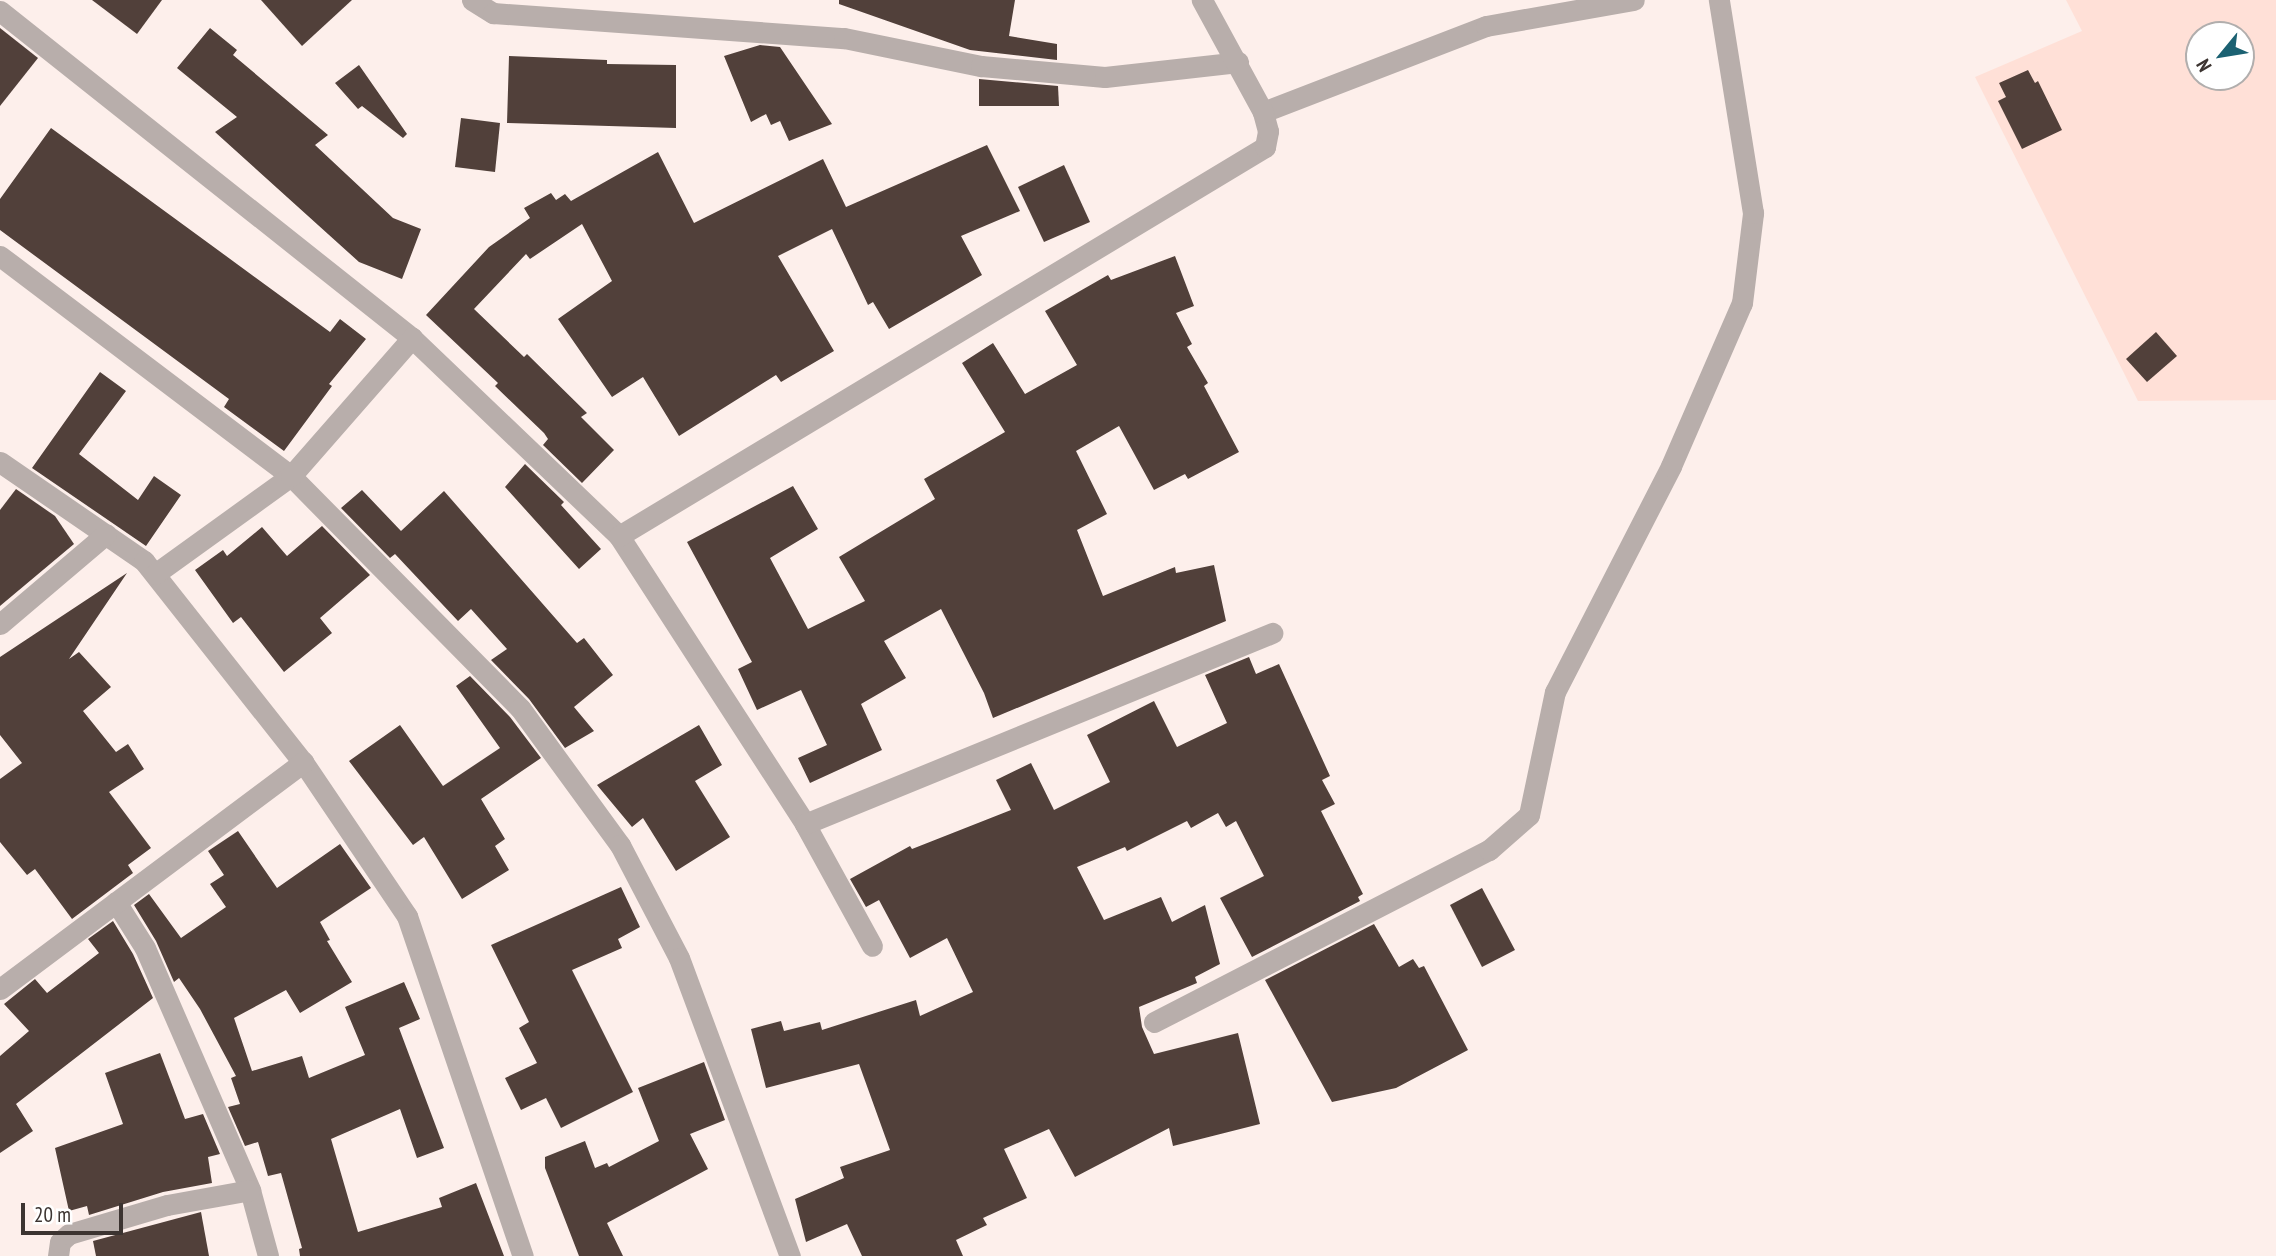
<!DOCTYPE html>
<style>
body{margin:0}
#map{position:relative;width:2276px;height:1256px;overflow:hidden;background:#fdefeb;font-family:"PT Sans Narrow",sans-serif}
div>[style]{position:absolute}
.built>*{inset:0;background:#ffe0d7}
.building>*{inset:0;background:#51403a}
.minor>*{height:21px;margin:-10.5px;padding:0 10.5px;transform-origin:10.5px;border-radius:10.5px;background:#b8aeab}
span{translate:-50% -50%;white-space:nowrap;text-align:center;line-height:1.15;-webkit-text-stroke:7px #fff;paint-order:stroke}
.north{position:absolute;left:2185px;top:21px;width:70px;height:70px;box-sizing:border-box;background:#fff;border:2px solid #b1aead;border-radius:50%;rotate:240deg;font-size:19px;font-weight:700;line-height:28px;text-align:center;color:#3c3431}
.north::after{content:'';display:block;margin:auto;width:24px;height:32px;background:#1b6172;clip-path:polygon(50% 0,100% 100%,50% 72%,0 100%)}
.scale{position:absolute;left:21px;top:1203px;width:102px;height:32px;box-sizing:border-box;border:4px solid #3c3431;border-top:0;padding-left:9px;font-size:21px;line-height:24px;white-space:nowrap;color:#3c3431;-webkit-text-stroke:5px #fff;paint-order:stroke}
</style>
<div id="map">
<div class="built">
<i style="clip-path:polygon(evenodd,2066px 0,2276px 0,2276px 400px,2138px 401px,1975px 77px,2082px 31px,2066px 0,2199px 35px,2241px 35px,2241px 77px,2199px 77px,2199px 35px)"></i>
</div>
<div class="building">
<i style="clip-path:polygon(92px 0,162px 0,137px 34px)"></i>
<i style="clip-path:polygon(261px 0,352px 0,302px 46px)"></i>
<i style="clip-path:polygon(839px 0,1015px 0,1009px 36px,1057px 44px,1057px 60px,970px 50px,839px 4px)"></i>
<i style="clip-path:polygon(0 28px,38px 58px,0 106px)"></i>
<i style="clip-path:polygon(210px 28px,237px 50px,233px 55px,328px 135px,315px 145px,393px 218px,421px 229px,402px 279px,359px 262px,215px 132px,237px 117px,177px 68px)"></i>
<i style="clip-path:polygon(760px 45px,780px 47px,832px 124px,789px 141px,780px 121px,771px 125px,766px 114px,751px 122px,724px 56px)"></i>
<i style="clip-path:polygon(509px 56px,607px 60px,607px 64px,676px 65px,676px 128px,507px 123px)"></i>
<i style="clip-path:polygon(359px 65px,407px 134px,403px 138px,362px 106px,358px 109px,335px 83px)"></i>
<i style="clip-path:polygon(2028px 70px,2035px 83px,2038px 81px,2062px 130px,2022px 149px,1998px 101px,2006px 97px,1999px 83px)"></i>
<i style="clip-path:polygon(979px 79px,1058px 86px,1059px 106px,979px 106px)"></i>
<i style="clip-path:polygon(461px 118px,500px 123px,495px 172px,455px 167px)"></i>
<i style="clip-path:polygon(51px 128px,330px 332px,340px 319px,366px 339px,329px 384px,332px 386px,284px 451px,224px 407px,229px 399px,0 230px,0 199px)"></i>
<i style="clip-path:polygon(987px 145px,1020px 211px,961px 236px,982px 275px,889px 329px,873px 302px,868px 305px,832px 229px,778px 256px,834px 351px,781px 382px,776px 375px,679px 436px,643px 377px,612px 397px,558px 319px,612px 281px,582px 224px,530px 259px,526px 254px,474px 309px,524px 357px,527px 354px,587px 413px,581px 417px,614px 450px,582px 483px,543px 445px,548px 439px,544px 433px,495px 386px,498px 383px,426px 315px,489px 247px,530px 218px,524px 208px,551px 193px,556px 200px,565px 194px,571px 201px,658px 152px,694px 223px,823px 159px,846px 207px)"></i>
<i style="clip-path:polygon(1064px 165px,1090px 222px,1044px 242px,1018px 187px)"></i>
<i style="clip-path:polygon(1175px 256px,1194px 306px,1176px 313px,1192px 344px,1187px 347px,1208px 383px,1204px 386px,1239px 452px,1188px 479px,1185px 474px,1154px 490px,1119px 426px,1076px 451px,1107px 514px,1077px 530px,1103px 596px,1175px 567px,1176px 573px,1214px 565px,1226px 621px,993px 718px,984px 693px,941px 609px,884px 641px,906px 678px,861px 704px,882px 750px,810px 783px,798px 758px,827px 745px,801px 690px,757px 710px,738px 669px,752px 662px,687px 542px,793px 486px,818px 529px,770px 558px,808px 629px,865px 601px,839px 557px,935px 499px,924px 479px,1005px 432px,962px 363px,993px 343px,1025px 394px,1077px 365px,1045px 311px,1108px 275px,1111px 280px)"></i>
<i style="clip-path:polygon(2156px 332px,2177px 356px,2147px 382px,2126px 359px)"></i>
<i style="clip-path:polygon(100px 372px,126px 391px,79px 454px,138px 500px,154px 476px,181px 495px,146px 546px,32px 468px)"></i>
<i style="clip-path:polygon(525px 464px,564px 502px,561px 505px,601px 549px,579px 569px,505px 487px)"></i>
<i style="clip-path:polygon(16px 489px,55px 516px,74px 544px,0 606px,0 510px)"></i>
<i style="clip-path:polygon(362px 490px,401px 531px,444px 491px,577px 643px,584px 638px,613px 675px,574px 707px,594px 731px,565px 748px,529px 699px,491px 660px,507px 649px,471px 609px,458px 621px,395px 554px,390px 558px,341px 508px)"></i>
<i style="clip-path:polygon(322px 526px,370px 575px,320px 618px,332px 633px,284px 672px,241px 617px,233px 623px,195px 570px,223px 550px,227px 556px,262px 527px,287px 556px)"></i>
<i style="clip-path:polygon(127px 573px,69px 659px,79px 652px,111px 687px,83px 711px,116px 752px,128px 744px,144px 769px,109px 792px,151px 848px,128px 865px,133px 873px,72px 919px,35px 869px,27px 875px,0 842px,0 779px,22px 763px,0 735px,0 657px)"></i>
<i style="clip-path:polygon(1249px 657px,1256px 674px,1279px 664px,1330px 776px,1322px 780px,1335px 804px,1321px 811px,1363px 894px,1358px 897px,1360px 901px,1252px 957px,1220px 898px,1264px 876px,1236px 821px,1226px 827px,1218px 813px,1191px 828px,1187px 821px,1127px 851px,1125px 847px,1077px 867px,1104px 920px,1161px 897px,1172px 922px,1205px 905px,1220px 964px,1195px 977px,1197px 983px,1139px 1007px,1142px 1027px,1154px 1054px,1238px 1033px,1260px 1124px,1173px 1146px,1169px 1128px,1075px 1177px,1049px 1129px,1004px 1149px,1027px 1198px,983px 1218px,987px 1225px,956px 1240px,963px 1256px,862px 1256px,847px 1224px,806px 1242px,795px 1199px,844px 1178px,840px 1167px,890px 1150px,859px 1064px,766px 1088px,751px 1029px,781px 1021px,784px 1031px,820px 1022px,822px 1030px,916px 1000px,920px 1016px,973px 992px,947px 938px,910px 958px,879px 900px,866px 907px,850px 879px,910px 846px,912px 849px,1011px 810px,996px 780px,1031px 763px,1054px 810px,1110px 782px,1087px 735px,1154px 701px,1177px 747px,1227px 723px,1205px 675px)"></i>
<i style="clip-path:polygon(470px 676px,510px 717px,541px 758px,481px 799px,505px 839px,495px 846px,509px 870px,462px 899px,424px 837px,413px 845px,349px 761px,400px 725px,443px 786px,500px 748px,456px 686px)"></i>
<i style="clip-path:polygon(699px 725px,722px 765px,695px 781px,730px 837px,676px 871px,643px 818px,632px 827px,597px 785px)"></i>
<i style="clip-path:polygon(238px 831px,277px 888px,340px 844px,371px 888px,320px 922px,330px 940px,327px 941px,352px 982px,300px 1013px,286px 990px,234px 1018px,252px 1071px,302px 1056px,309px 1078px,365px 1055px,345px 1007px,404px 982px,420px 1019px,399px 1028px,444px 1148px,417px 1158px,400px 1109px,331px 1139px,358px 1232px,442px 1207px,439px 1198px,476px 1183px,504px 1256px,300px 1256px,299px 1249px,302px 1248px,281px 1173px,268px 1176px,258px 1142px,245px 1146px,228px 1107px,240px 1104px,231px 1078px,236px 1076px,200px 1009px,179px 978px,174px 982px,156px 941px,134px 905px,149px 894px,181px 938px,226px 907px,210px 884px,224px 875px,208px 851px)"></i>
<i style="clip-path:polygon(621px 887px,640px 927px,618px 939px,622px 948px,572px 970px,633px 1092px,561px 1128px,546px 1098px,521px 1110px,505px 1078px,537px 1063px,519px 1028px,529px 1022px,491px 945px)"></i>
<i style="clip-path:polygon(1482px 888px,1515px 950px,1482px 967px,1450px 905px)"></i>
<i style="clip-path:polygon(113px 921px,133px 954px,153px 998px,16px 1104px,33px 1131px,0 1153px,0 1056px,29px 1031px,4px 1004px,35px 979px,47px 993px,99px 953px,88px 939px)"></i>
<i style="clip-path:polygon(1374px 924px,1399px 967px,1413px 959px,1419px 968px,1424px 966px,1468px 1050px,1396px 1088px,1332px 1102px,1265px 980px)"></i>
<i style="clip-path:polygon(160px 1053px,185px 1119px,203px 1114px,220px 1154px,208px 1157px,212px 1183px,163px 1192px,89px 1215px,87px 1206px,69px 1211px,55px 1148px,123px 1124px,105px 1073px)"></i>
<i style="clip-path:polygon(704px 1062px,725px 1120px,690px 1134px,708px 1169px,607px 1223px,623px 1256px,579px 1256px,545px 1168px,545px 1157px,585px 1141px,595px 1168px,607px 1163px,609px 1167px,659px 1141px,638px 1088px)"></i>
<i style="clip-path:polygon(201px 1212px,209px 1256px,96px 1256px,93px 1241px)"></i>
</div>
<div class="minor">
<i style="left:472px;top:0;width:25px;rotate:32deg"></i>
<i style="left:493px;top:13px;width:352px;rotate:4.1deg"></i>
<i style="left:844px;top:38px;width:140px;rotate:11.6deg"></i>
<i style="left:981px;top:66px;width:124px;rotate:5.1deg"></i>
<i style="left:1105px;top:77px;width:134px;rotate:-6.4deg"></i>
<i style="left:0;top:11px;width:526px;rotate:38.44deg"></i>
<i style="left:412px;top:338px;width:286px;rotate:43.7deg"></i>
<i style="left:619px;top:536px;width:343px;rotate:57.1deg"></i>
<i style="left:805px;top:824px;width:139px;rotate:61.2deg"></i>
<i style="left:1263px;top:112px;width:239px;rotate:-21.1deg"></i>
<i style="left:1486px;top:26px;width:150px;rotate:-10deg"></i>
<i style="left:0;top:256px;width:365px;rotate:37.1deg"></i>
<i style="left:291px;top:476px;width:326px;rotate:45.4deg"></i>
<i style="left:520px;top:708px;width:170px;rotate:53.9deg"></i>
<i style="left:620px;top:845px;width:127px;rotate:62.4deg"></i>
<i style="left:679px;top:958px;width:318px;rotate:69.6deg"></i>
<i style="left:0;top:462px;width:175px;rotate:34.5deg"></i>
<i style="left:144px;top:561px;width:256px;rotate:51.7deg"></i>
<i style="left:303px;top:762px;width:186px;rotate:56deg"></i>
<i style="left:407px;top:916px;width:359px;rotate:71.2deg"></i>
<i style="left:619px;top:536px;width:754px;rotate:-31.05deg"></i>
<i style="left:1265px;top:147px;width:16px;rotate:-79deg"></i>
<i style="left:1268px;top:131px;width:20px;rotate:-105deg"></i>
<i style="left:1263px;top:112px;width:128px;rotate:-118.6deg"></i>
<i style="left:155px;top:574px;width:168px;rotate:-35.8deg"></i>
<i style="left:291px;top:476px;width:184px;rotate:-48.8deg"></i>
<i style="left:0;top:624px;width:139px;rotate:-40.3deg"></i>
<i style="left:805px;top:824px;width:505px;rotate:-22.24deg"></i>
<i style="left:116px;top:902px;width:54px;rotate:57.8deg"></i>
<i style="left:145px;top:948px;width:264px;rotate:66.5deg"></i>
<i style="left:250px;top:1190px;width:68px;rotate:74.7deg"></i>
<i style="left:0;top:989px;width:379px;rotate:-36.8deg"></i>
<i style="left:1154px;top:1022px;width:377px;rotate:-27.2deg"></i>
<i style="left:1489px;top:850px;width:53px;rotate:-41.2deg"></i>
<i style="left:1529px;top:815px;width:126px;rotate:-78.1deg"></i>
<i style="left:1555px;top:692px;width:254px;rotate:-62.8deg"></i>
<i style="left:1671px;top:466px;width:178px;rotate:-66.5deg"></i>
<i style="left:1742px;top:303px;width:91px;rotate:-83deg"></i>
<i style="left:1753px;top:213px;width:216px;rotate:-99.1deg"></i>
<i style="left:58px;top:1256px;width:14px;rotate:-82deg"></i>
<i style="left:60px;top:1242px;width:12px;rotate:-42deg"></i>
<i style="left:69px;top:1234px;width:102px;rotate:-16.5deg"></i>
<i style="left:167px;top:1205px;width:84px;rotate:-10.2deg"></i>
</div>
<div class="north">N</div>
<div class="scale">20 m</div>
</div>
